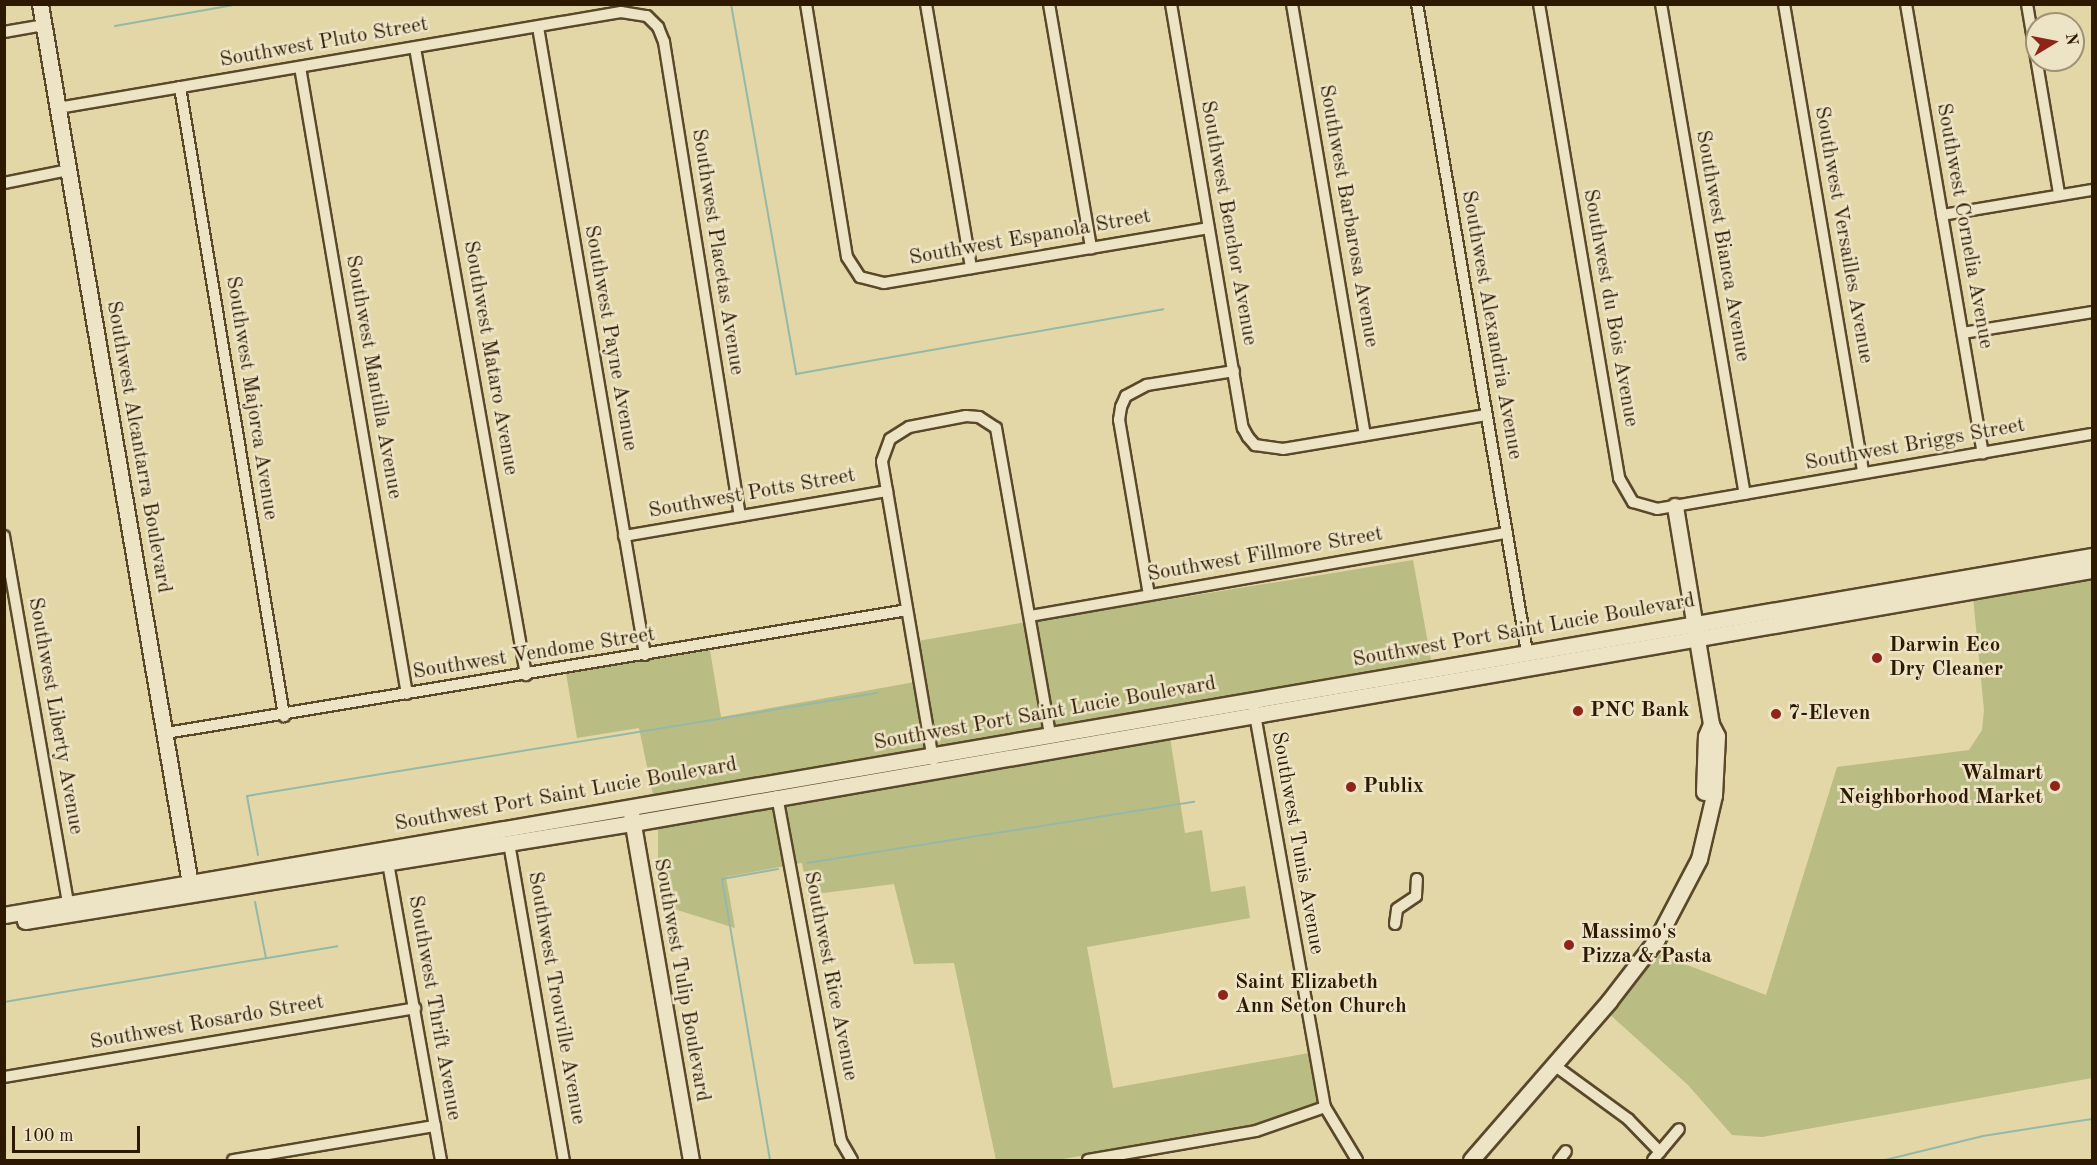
<!DOCTYPE html>
<style>
body{margin:0}
#map{position:relative;width:2097px;height:1165px;overflow:hidden;background:#e3d6a7;font-family:"Old Standard TT",serif}
div>[style]{position:absolute}
.green>*{inset:0;background:#b9bc83}
.stream>*{height:2px;margin:-1px;padding:0 1px;transform-origin:1px;border-radius:1px;background:#95b9a8}
.roads{filter:drop-shadow(2px 0 #5a482a) drop-shadow(-2px 0 #5a482a) drop-shadow(0 2px #5a482a) drop-shadow(0 -2px #5a482a)}
.street>*{height:10px;margin:-5px;padding:0 5px;transform-origin:5px;border-radius:5px;background:#ede4c6}
.secondary>*{height:15px;margin:-7.5px;padding:0 7.5px;transform-origin:7.5px;border-radius:7.5px;background:#ede4c6}
.dots>*{width:16px;height:16px;translate:-50% -50%;box-sizing:border-box;border:3px solid #ede4c6;border-radius:50%}
span{translate:-50% -50%;white-space:nowrap;text-align:center;line-height:1.15;-webkit-text-stroke:5px #ede4c6;paint-order:stroke}
.street-label{font-size:21px;color:#2d1800}
.poi-label{font-size:21px;color:#2d1800;font-weight:700}
.left{translate:0 -50%;text-align:left}
.right{translate:-100% -50%;text-align:right}
.frame{position:absolute;inset:0;border:6px solid #2d1800;pointer-events:none}
.north{position:absolute;left:2025px;top:12px;width:60px;height:60px;box-sizing:border-box;background:#ede4c6;border:2px solid #a09277;border-radius:50%;rotate:80deg;font-size:16px;font-weight:700;line-height:24px;text-align:center;color:#2d1800}
.north::after{content:'';display:block;margin:auto;width:21px;height:27px;background:#8f2418;clip-path:polygon(50% 0,100% 100%,50% 72%,0 100%)}
.scale{position:absolute;left:12px;top:1126px;width:128px;height:27px;box-sizing:border-box;border:3px solid #2d1800;border-top:0;padding-left:8px;font-size:18px;line-height:21px;white-space:nowrap;color:#2d1800;-webkit-text-stroke:4px #ede4c6;paint-order:stroke}
</style>
<div id="map">
<div class="green">
<i style="clip-path:polygon(1413px 560px,1433px 671px,1055px 736px,1036px 621px)"></i>
<i style="clip-path:polygon(2092px 575px,2092px 1078px,1762px 1137px,1732px 1135px,1688px 1085px,1606px 1011px,1653px 952px,1766px 995px,1837px 767px,1969px 750px,1982px 730px,1984px 710px,1973px 597px)"></i>
<i style="clip-path:polygon(1026px 622px,1045px 738px,938px 756px,918px 641px)"></i>
<i style="clip-path:polygon(710px 650px,721px 717px,915px 682px,929px 758px,655px 805px,639px 728px,577px 738px,566px 673px)"></i>
<i style="clip-path:polygon(1169px 731px,1185px 833px,1202px 830px,1211px 892px,1245px 886px,1250px 918px,1087px 947px,1113px 1088px,1309px 1053px,1319px 1104px,1256px 1126px,1057px 1160px,996px 1160px,954px 963px,914px 964px,894px 884px,808px 895px,802px 863px,795px 864px,783px 792px)"></i>
<i style="clip-path:polygon(773px 794px,785px 866px,726px 877px,735px 928px,674px 909px,663px 897px,658px 874px,658px 819px)"></i>
</div>
<div class="stream">
<i style="left:731px;top:4px;width:376px;rotate:80deg"></i>
<i style="left:796px;top:374px;width:373px;rotate:-10deg"></i>
<i style="left:115px;top:26px;width:126px;rotate:-10.1deg"></i>
<i style="left:258px;top:855px;width:60px;rotate:-100.6deg"></i>
<i style="left:247px;top:796px;width:638px;rotate:-9.29deg"></i>
<i style="left:807px;top:863px;width:392px;rotate:-9deg"></i>
<i style="left:255px;top:902px;width:57px;rotate:78.9deg"></i>
<i style="left:4px;top:1002px;width:338px;rotate:-9.5deg"></i>
<i style="left:770px;top:1160px;width:285px;rotate:-99.7deg"></i>
<i style="left:722px;top:879px;width:57px;rotate:-10.1deg"></i>
<i style="left:1885px;top:1160px;width:101px;rotate:-13.8deg"></i>
<i style="left:1983px;top:1136px;width:110px;rotate:-8.9deg"></i>
</div>
<div class="roads">
<div class="street">
<i style="left:806px;top:4px;width:256px;rotate:80.8deg"></i>
<i style="left:847px;top:257px;width:24px;rotate:57deg"></i>
<i style="left:860px;top:277px;width:25px;rotate:14deg"></i>
<i style="left:884px;top:283px;width:329px;rotate:-9.6deg"></i>
<i style="left:926px;top:4px;width:268px;rotate:80.3deg"></i>
<i style="left:1049px;top:4px;width:248px;rotate:80.2deg"></i>
<i style="left:1171px;top:4px;width:430px;rotate:80.4deg"></i>
<i style="left:1243px;top:428px;width:10px;rotate:61deg"></i>
<i style="left:1248px;top:437px;width:11px;rotate:49deg"></i>
<i style="left:1255px;top:445px;width:28px;rotate:8deg"></i>
<i style="left:1283px;top:449px;width:206px;rotate:-9.5deg"></i>
<i style="left:1292px;top:4px;width:437px;rotate:80.4deg"></i>
<i style="left:1417px;top:4px;width:657px;rotate:80.37deg"></i>
<i style="left:1539px;top:4px;width:481px;rotate:80.4deg"></i>
<i style="left:1619px;top:478px;width:28px;rotate:60deg"></i>
<i style="left:1633px;top:502px;width:25px;rotate:16deg"></i>
<i style="left:1657px;top:509px;width:441px;rotate:-9.8deg"></i>
<i style="left:1661px;top:4px;width:497px;rotate:80.3deg"></i>
<i style="left:1784px;top:4px;width:475px;rotate:80.4deg"></i>
<i style="left:1906px;top:4px;width:456px;rotate:80.3deg"></i>
<i style="left:2027px;top:4px;width:193px;rotate:80.4deg"></i>
<i style="left:538px;top:27px;width:637px;rotate:80.33deg"></i>
<i style="left:4px;top:32px;width:40px;rotate:-10deg"></i>
<i style="left:415px;top:48px;width:637px;rotate:79.96deg"></i>
<i style="left:300px;top:67px;width:636px;rotate:80.32deg"></i>
<i style="left:180px;top:87px;width:638px;rotate:80.61deg"></i>
<i style="left:58px;top:108px;width:571px;rotate:-9.68deg"></i>
<i style="left:621px;top:12px;width:26px;rotate:9deg"></i>
<i style="left:647px;top:16px;width:16px;rotate:45deg"></i>
<i style="left:658px;top:27px;width:16px;rotate:68deg"></i>
<i style="left:664px;top:42px;width:480px;rotate:80.9deg"></i>
<i style="left:4px;top:183px;width:65px;rotate:-11.5deg"></i>
<i style="left:1942px;top:215px;width:152px;rotate:-9.5deg"></i>
<i style="left:1963px;top:333px;width:131px;rotate:-9.2deg"></i>
<i style="left:4px;top:536px;width:372px;rotate:80.1deg"></i>
<i style="left:624px;top:536px;width:267px;rotate:-9.7deg"></i>
<i style="left:1149px;top:595px;width:178px;rotate:-99.7deg"></i>
<i style="left:1119px;top:420px;width:13px;rotate:-81deg"></i>
<i style="left:1121px;top:407px;width:12px;rotate:-66deg"></i>
<i style="left:1126px;top:396px;width:24px;rotate:-28deg"></i>
<i style="left:1147px;top:385px;width:88px;rotate:-9.1deg"></i>
<i style="left:1030px;top:616px;width:484px;rotate:-9.9deg"></i>
<i style="left:1254px;top:709px;width:404px;rotate:79.9deg"></i>
<i style="left:1325px;top:1107px;width:62px;rotate:58.9deg"></i>
<i style="left:166px;top:733px;width:751px;rotate:-9.42deg"></i>
<i style="left:933px;top:760px;width:303px;rotate:-99.7deg"></i>
<i style="left:882px;top:461px;width:23px;rotate:-70deg"></i>
<i style="left:890px;top:439px;width:22px;rotate:-32deg"></i>
<i style="left:909px;top:427px;width:58px;rotate:-10.9deg"></i>
<i style="left:966px;top:416px;width:13px;rotate:4deg"></i>
<i style="left:979px;top:417px;width:20px;rotate:33deg"></i>
<i style="left:996px;top:428px;width:311px;rotate:80deg"></i>
<i style="left:777px;top:796px;width:351px;rotate:79.5deg"></i>
<i style="left:841px;top:1141px;width:22px;rotate:60deg"></i>
<i style="left:509px;top:843px;width:322px;rotate:80.2deg"></i>
<i style="left:388px;top:863px;width:302px;rotate:79.9deg"></i>
<i style="left:1395px;top:924px;width:15px;rotate:-82deg"></i>
<i style="left:1397px;top:909px;width:23px;rotate:-34deg"></i>
<i style="left:1416px;top:896px;width:17px;rotate:-87deg"></i>
<i style="left:1554px;top:1065px;width:92px;rotate:36.1deg"></i>
<i style="left:1628px;top:1119px;width:46px;rotate:45.9deg"></i>
<i style="left:4px;top:1077px;width:417px;rotate:-9.5deg"></i>
<i style="left:233px;top:1160px;width:205px;rotate:-9.6deg"></i>
<i style="left:1088px;top:1160px;width:170px;rotate:-9.8deg"></i>
<i style="left:1256px;top:1131px;width:73px;rotate:-19.2deg"></i>
<i style="left:1559px;top:1160px;width:11px;rotate:-52deg"></i>
<i style="left:1653px;top:1160px;width:40px;rotate:-50deg"></i>
</div>
<div class="secondary">
<i style="left:40px;top:4px;width:898px;rotate:80.32deg"></i>
<i style="left:1704px;top:792px;width:56px;rotate:-88deg"></i>
<i style="left:1706px;top:736px;width:13px;rotate:-67deg"></i>
<i style="left:631px;top:813px;width:352px;rotate:80.2deg"></i>
<i style="left:4px;top:915px;width:2119px;rotate:-9.76deg"></i>
<i style="left:25px;top:921px;width:616px;rotate:-9.16deg"></i>
<i style="left:633px;top:823px;width:1481px;rotate:-9.84deg"></i>
<i style="left:1471px;top:1160px;width:211px;rotate:-49deg"></i>
<i style="left:1609px;top:1001px;width:78px;rotate:-52.3deg"></i>
<i style="left:1657px;top:939px;width:90px;rotate:-62.3deg"></i>
<i style="left:1699px;top:859px;width:66px;rotate:-76.8deg"></i>
<i style="left:1714px;top:795px;width:59px;rotate:-87.1deg"></i>
<i style="left:1717px;top:736px;width:13px;rotate:-117deg"></i>
<i style="left:1711px;top:724px;width:221px;rotate:-99.4deg"></i>
</div>
</div>
<div class="dots">
<i style="left:1877px;top:658px;background:#8f2418"></i>
<i style="left:1578px;top:711px;background:#8f2418"></i>
<i style="left:1776px;top:714px;background:#8f2418"></i>
<i style="left:2055px;top:786px;background:#8f2418"></i>
<i style="left:1351px;top:787px;background:#8f2418"></i>
<i style="left:1569px;top:945px;background:#8f2418"></i>
<i style="left:1223px;top:995px;background:#8f2418"></i>
</div>
<div class="street-label">
<span style="left:324px;top:43px;rotate:-10deg">Southwest Pluto Street</span>
<span style="left:1348px;top:216px;rotate:80deg">Southwest Barbarosa Avenue</span>
<span style="left:1228px;top:223px;rotate:80deg">Southwest Benchor Avenue</span>
<span style="left:1964px;top:226px;rotate:80deg">Southwest Cornelia Avenue</span>
<span style="left:1843px;top:235px;rotate:80deg">Southwest Versailles Avenue</span>
<span style="left:1030px;top:238px;rotate:-10deg">Southwest Espanola Street</span>
<span style="left:1722px;top:246px;rotate:80deg">Southwest Bianca Avenue</span>
<span style="left:717px;top:252px;rotate:81deg">Southwest Placetas Avenue</span>
<span style="left:1610px;top:308px;rotate:80deg">Southwest du Bois Avenue</span>
<span style="left:1491px;top:325px;rotate:80deg">Southwest Alexandria Avenue</span>
<span style="left:610px;top:338px;rotate:80deg">Southwest Payne Avenue</span>
<span style="left:490px;top:358px;rotate:80deg">Southwest Mataro Avenue</span>
<span style="left:373px;top:377px;rotate:80deg">Southwest Mantilla Avenue</span>
<span style="left:251px;top:398px;rotate:81deg">Southwest Majorca Avenue</span>
<span style="left:1915px;top:445px;rotate:-10deg">Southwest Briggs Street</span>
<span style="left:138px;top:447px;rotate:80deg">Southwest Alcantarra Boulevard</span>
<span style="left:752px;top:494px;rotate:-10deg">Southwest Potts Street</span>
<span style="left:1265px;top:555px;rotate:-10deg">Southwest Fillmore Street</span>
<span style="left:1524px;top:631px;rotate:-10deg">Southwest Port Saint Lucie Boulevard</span>
<span style="left:534px;top:654px;rotate:-9deg">Southwest Vendome Street</span>
<span style="left:1045px;top:714px;rotate:-10deg">Southwest Port Saint Lucie Boulevard</span>
<span style="left:55px;top:716px;rotate:80deg">Southwest Liberty Avenue</span>
<span style="left:566px;top:795px;rotate:-10deg">Southwest Port Saint Lucie Boulevard</span>
<span style="left:1297px;top:843px;rotate:80deg">Southwest Tunis Avenue</span>
<span style="left:830px;top:976px;rotate:79deg">Southwest Rice Avenue</span>
<span style="left:681px;top:980px;rotate:80deg">Southwest Tulip Boulevard</span>
<span style="left:556px;top:998px;rotate:80deg">Southwest Trouville Avenue</span>
<span style="left:434px;top:1008px;rotate:80deg">Southwest Thrift Avenue</span>
<span style="left:207px;top:1023px;rotate:-10deg">Southwest Rosardo Street</span>
</div>
<div class="poi-label">
<span class="left" style="left:1889px;top:658px">Darwin Eco<br>Dry Cleaner</span>
<span class="left" style="left:1590px;top:711px">PNC Bank</span>
<span class="left" style="left:1788px;top:714px">7-Eleven</span>
<span class="right" style="left:2043px;top:786px">Walmart<br>Neighborhood Market</span>
<span class="left" style="left:1363px;top:787px">Publix</span>
<span class="left" style="left:1581px;top:945px">Massimo's<br>Pizza &amp; Pasta</span>
<span class="left" style="left:1235px;top:995px">Saint Elizabeth<br>Ann Seton Church</span>
</div>
<div class="frame"></div>
<div class="north">N</div>
<div class="scale">100 m</div>
</div>
